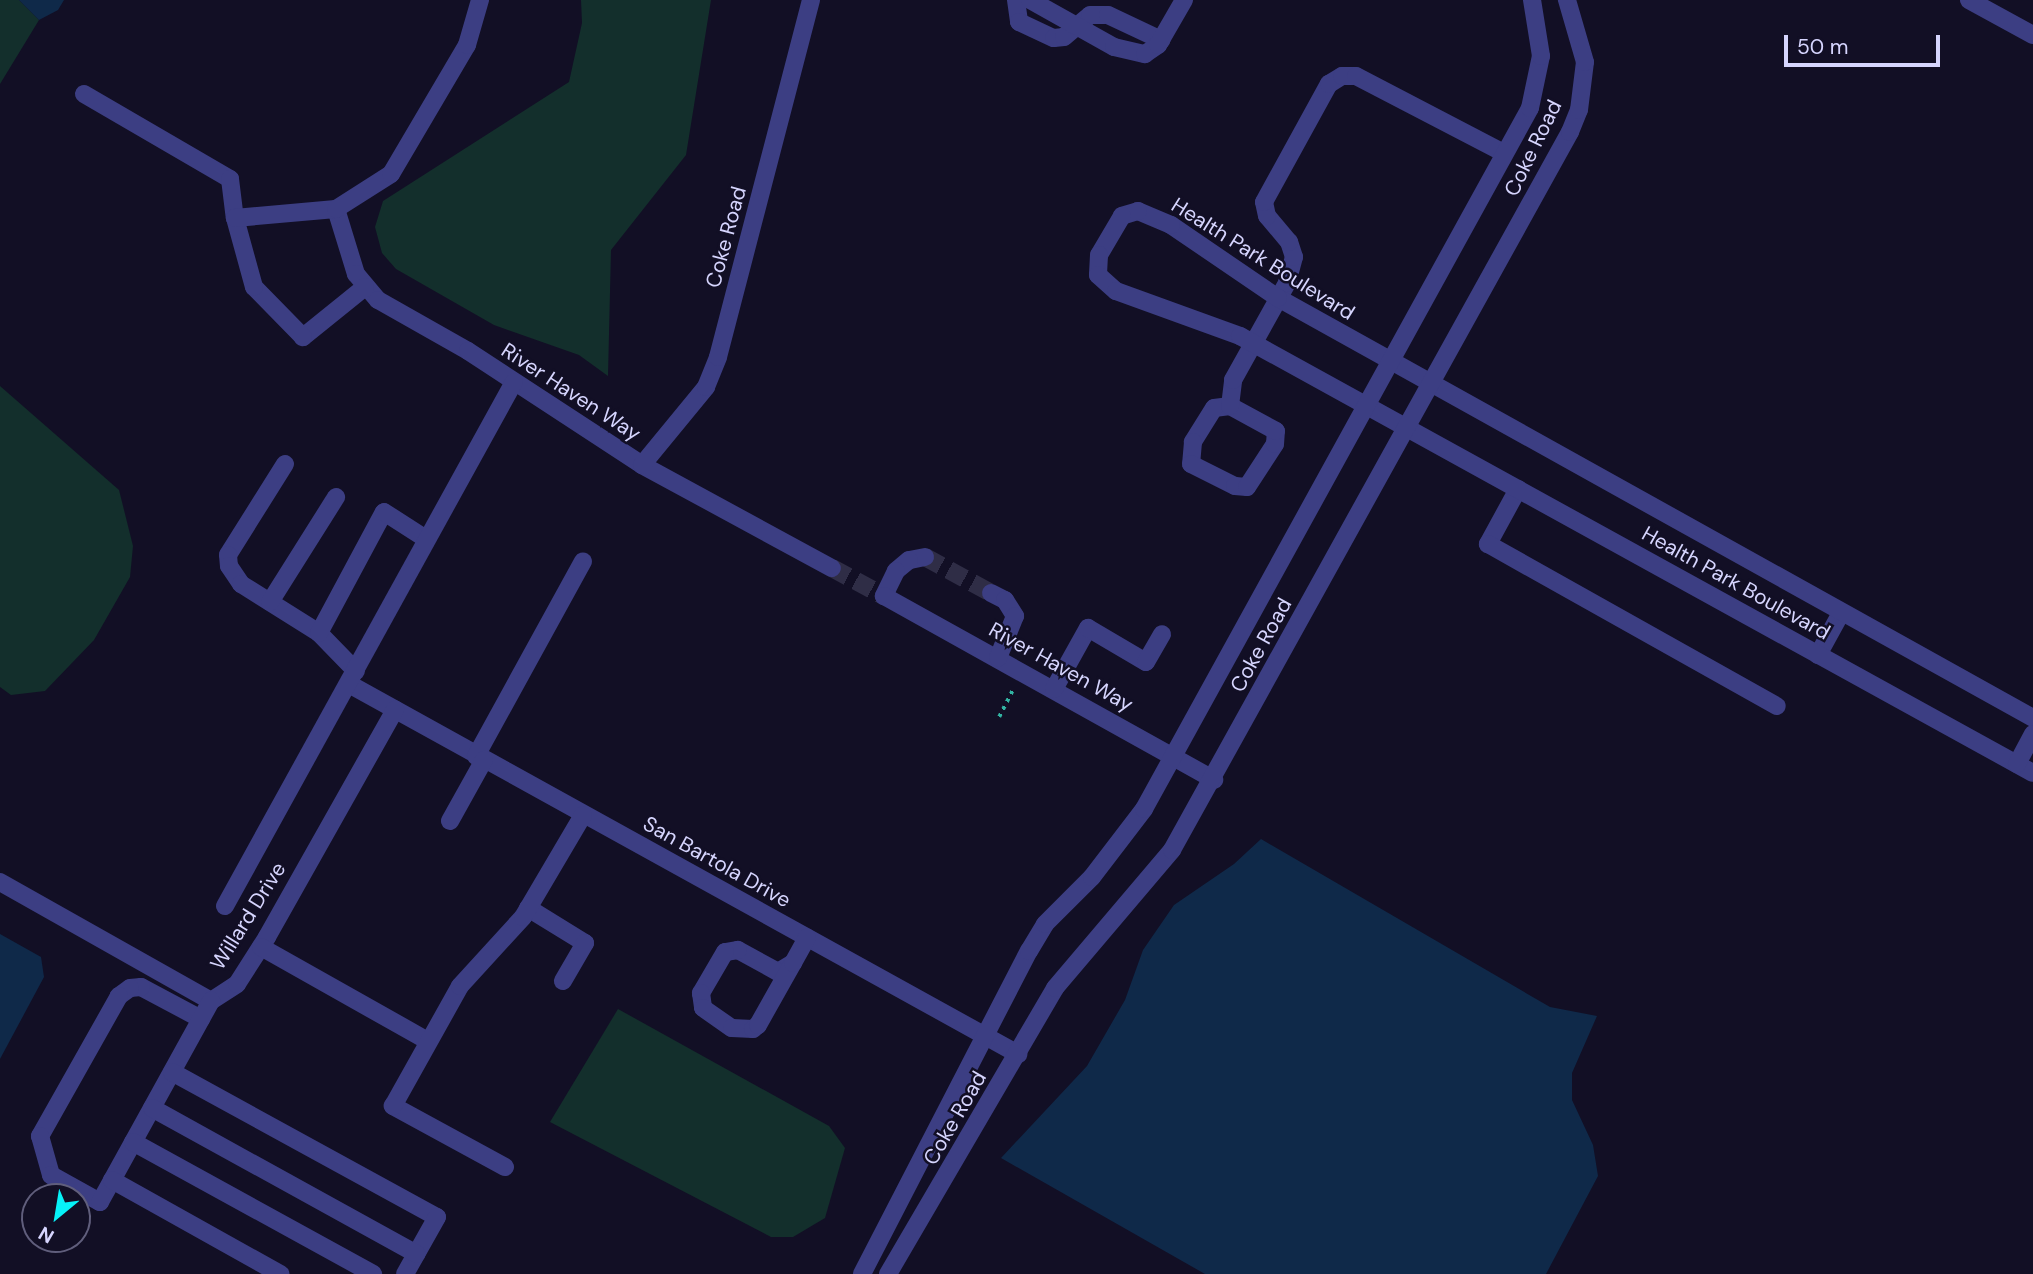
<!DOCTYPE html>
<style>
body{margin:0}
#map{position:relative;width:2033px;height:1274px;overflow:hidden;background:#120f25;font-family:"DM Sans",sans-serif}
div>[style]{position:absolute}
.green>*{inset:0;background:#132f2c}
.water>*{inset:0;background:#0f2949}
.minor-tunnel>*{height:18px;margin-top:-9px;transform-origin:0;background:repeating-linear-gradient(90deg,#2f2d46 0 18px,transparent 0 27px)}
.path>*{height:3.5px;margin-top:-1.75px;transform-origin:0;background:repeating-linear-gradient(90deg,#32b4a3 0 3.5px,transparent 0 8.5px)}
.minor>*{height:18px;margin:-9px;padding:0 9px;transform-origin:9px;border-radius:9px;background:#3c3e83}
span{translate:-50% -50%;white-space:nowrap;text-align:center;line-height:1.15;-webkit-text-stroke:5px #120f25;paint-order:stroke}
.street-label{font-size:21px;color:#d6d5fe}
.north{position:absolute;left:21px;top:1183px;width:70px;height:70px;box-sizing:border-box;background:#120f25;border:2px solid #605e7c;border-radius:50%;rotate:210deg;font-size:19px;font-weight:700;line-height:28px;text-align:center;color:#d6d5fe}
.north::after{content:'';display:block;margin:auto;width:24px;height:32px;background:#06f2f8;clip-path:polygon(50% 0,100% 100%,50% 72%,0 100%)}
.scale{position:absolute;left:1784px;top:35px;width:156px;height:32px;box-sizing:border-box;border:4px solid #d6d5fe;border-top:0;padding-left:9px;font-size:21px;line-height:24px;white-space:nowrap;color:#d6d5fe;-webkit-text-stroke:5px #120f25;paint-order:stroke}
</style>
<div id="map">
<div class="green">
<i style="clip-path:polygon(0 0,19px 0,39px 20px,0 84px)"></i>
<i style="clip-path:polygon(581px 0,711px 0,686px 155px,611px 250px,608px 376px,579px 355px,494px 325px,396px 269px,382px 253px,375px 227px,383px 201px,569px 82px,582px 23px)"></i>
<i style="clip-path:polygon(0 386px,119px 490px,133px 546px,130px 577px,94px 640px,45px 691px,11px 695px,0 687px)"></i>
<i style="clip-path:polygon(618px 1009px,829px 1126px,845px 1148px,825px 1218px,793px 1237px,771px 1237px,550px 1122px)"></i>
</div>
<div class="water">
<i style="clip-path:polygon(19px 0,64px 0,58px 10px,39px 20px)"></i>
<i style="clip-path:polygon(1261px 839px,1550px 1007px,1597px 1016px,1572px 1073px,1572px 1100px,1593px 1145px,1598px 1176px,1546px 1274px,1205px 1274px,1001px 1158px,1087px 1066px,1125px 1000px,1143px 950px,1174px 905px,1234px 864px)"></i>
<i style="clip-path:polygon(0 934px,41px 957px,44px 977px,0 1059px)"></i>
</div>
<div class="minor-tunnel">
<i style="left:925px;top:557px;width:75px;rotate:28.6deg"></i>
<i style="left:832px;top:568px;width:59px;rotate:28.3deg"></i>
</div>
<div class="path">
<i style="left:999px;top:717px;width:33px;rotate:-63deg"></i>
</div>
<div class="minor">
<i style="left:1016px;top:0;width:22px;rotate:82deg"></i>
<i style="left:1019px;top:22px;width:38px;rotate:25deg"></i>
<i style="left:1054px;top:38px;width:10px;rotate:-6deg"></i>
<i style="left:1064px;top:37px;width:34px;rotate:-40deg"></i>
<i style="left:1090px;top:15px;width:18px"></i>
<i style="left:1108px;top:15px;width:59px;rotate:25.3deg"></i>
<i style="left:1030px;top:0;width:96px;rotate:29.2deg"></i>
<i style="left:1114px;top:47px;width:32px;rotate:13deg"></i>
<i style="left:1145px;top:54px;width:16px;rotate:-35deg"></i>
<i style="left:1158px;top:45px;width:52px;rotate:-60deg"></i>
<i style="left:1969px;top:0;width:73px;rotate:28.7deg"></i>
<i style="left:84px;top:94px;width:169px;rotate:30.2deg"></i>
<i style="left:230px;top:179px;width:39px;rotate:83deg"></i>
<i style="left:336px;top:209px;width:68px;rotate:72.9deg"></i>
<i style="left:356px;top:274px;width:34px;rotate:50deg"></i>
<i style="left:378px;top:300px;width:103px;rotate:29.5deg"></i>
<i style="left:468px;top:351px;width:208px;rotate:33.2deg"></i>
<i style="left:642px;top:465px;width:216px;rotate:28.5deg"></i>
<i style="left:365px;top:287px;width:80px;rotate:141.1deg"></i>
<i style="left:303px;top:337px;width:70px;rotate:-134.4deg"></i>
<i style="left:254px;top:287px;width:72px;rotate:-105.4deg"></i>
<i style="left:235px;top:218px;width:101px;rotate:-5.1deg"></i>
<i style="left:336px;top:209px;width:65px;rotate:-32.5deg"></i>
<i style="left:391px;top:174px;width:150px;rotate:-59.5deg"></i>
<i style="left:467px;top:45px;width:47px;rotate:-73.9deg"></i>
<i style="left:1230px;top:406px;width:16px;rotate:173deg"></i>
<i style="left:1214px;top:408px;width:40px;rotate:122deg"></i>
<i style="left:1193px;top:442px;width:22px;rotate:95deg"></i>
<i style="left:1191px;top:464px;width:49px;rotate:26.6deg"></i>
<i style="left:1235px;top:486px;width:12px;rotate:5deg"></i>
<i style="left:1247px;top:487px;width:51px;rotate:-56.9deg"></i>
<i style="left:1275px;top:444px;width:13px;rotate:-86deg"></i>
<i style="left:1276px;top:431px;width:52px;rotate:-151.5deg"></i>
<i style="left:1230px;top:406px;width:26px;rotate:-83deg"></i>
<i style="left:1233px;top:380px;width:111px;rotate:-60.9deg"></i>
<i style="left:1287px;top:283px;width:27px;rotate:-75deg"></i>
<i style="left:1294px;top:257px;width:16px;rotate:-108deg"></i>
<i style="left:1289px;top:242px;width:34px;rotate:-130deg"></i>
<i style="left:1267px;top:216px;width:14px;rotate:-102deg"></i>
<i style="left:1264px;top:202px;width:135px;rotate:-61.2deg"></i>
<i style="left:1329px;top:84px;width:15px;rotate:-32deg"></i>
<i style="left:1342px;top:76px;width:14px"></i>
<i style="left:1356px;top:76px;width:167px;rotate:27.5deg"></i>
<i style="left:285px;top:464px;width:107px;rotate:122.1deg"></i>
<i style="left:228px;top:555px;width:11px;rotate:85deg"></i>
<i style="left:229px;top:566px;width:22px;rotate:56deg"></i>
<i style="left:241px;top:584px;width:92px;rotate:32.1deg"></i>
<i style="left:319px;top:633px;width:53px;rotate:45.8deg"></i>
<i style="left:642px;top:465px;width:101px;rotate:-50.6deg"></i>
<i style="left:706px;top:387px;width:32px;rotate:-68deg"></i>
<i style="left:718px;top:357px;width:369px;rotate:-75.4deg"></i>
<i style="left:1518px;top:489px;width:63px;rotate:118.6deg"></i>
<i style="left:1488px;top:544px;width:331px;rotate:29.3deg"></i>
<i style="left:925px;top:557px;width:16px;rotate:169deg"></i>
<i style="left:909px;top:560px;width:17px;rotate:140deg"></i>
<i style="left:896px;top:571px;width:28px;rotate:116deg"></i>
<i style="left:884px;top:596px;width:378px;rotate:29.1deg"></i>
<i style="left:991px;top:593px;width:16px;rotate:27deg"></i>
<i style="left:1005px;top:600px;width:19px;rotate:58deg"></i>
<i style="left:1015px;top:616px;width:45px;rotate:112deg"></i>
<i style="left:270px;top:602px;width:124px;rotate:-57.8deg"></i>
<i style="left:319px;top:633px;width:137px;rotate:-61.8deg"></i>
<i style="left:384px;top:512px;width:50px;rotate:32.7deg"></i>
<i style="left:1818px;top:655px;width:48px;rotate:-61.3deg"></i>
<i style="left:349px;top:684px;width:765px;rotate:28.95deg"></i>
<i style="left:1054px;top:689px;width:70px;rotate:-60.9deg"></i>
<i style="left:1088px;top:628px;width:67px;rotate:30.4deg"></i>
<i style="left:1146px;top:662px;width:32px;rotate:-60deg"></i>
<i style="left:2033px;top:718px;width:864px;rotate:-150.91deg"></i>
<i style="left:1278px;top:298px;width:130px;rotate:-145.7deg"></i>
<i style="left:1171px;top:225px;width:36px;rotate:-157deg"></i>
<i style="left:1138px;top:211px;width:17px;rotate:163deg"></i>
<i style="left:1122px;top:216px;width:45px;rotate:120.5deg"></i>
<i style="left:1099px;top:255px;width:20px;rotate:93deg"></i>
<i style="left:1098px;top:275px;width:24px;rotate:42deg"></i>
<i style="left:1116px;top:291px;width:132px;rotate:19.9deg"></i>
<i style="left:1240px;top:336px;width:905px;rotate:28.86deg"></i>
<i style="left:476px;top:756px;width:222px;rotate:-61.2deg"></i>
<i style="left:2017px;top:764px;width:34px;rotate:-62deg"></i>
<i style="left:450px;top:821px;width:70px;rotate:-60.9deg"></i>
<i style="left:0;top:882px;width:242px;rotate:29.4deg"></i>
<i style="left:211px;top:1001px;width:31px;rotate:-33deg"></i>
<i style="left:237px;top:984px;width:56px;rotate:-57.4deg"></i>
<i style="left:267px;top:937px;width:261px;rotate:-60.6deg"></i>
<i style="left:225px;top:906px;width:598px;rotate:-61.12deg"></i>
<i style="left:528px;top:908px;width:67px;rotate:31.6deg"></i>
<i style="left:585px;top:943px;width:44px;rotate:120.1deg"></i>
<i style="left:261px;top:947px;width:192px;rotate:29.4deg"></i>
<i style="left:793px;top:963px;width:17px;rotate:149deg"></i>
<i style="left:778px;top:972px;width:46px;rotate:-151.2deg"></i>
<i style="left:738px;top:950px;width:13px;rotate:171deg"></i>
<i style="left:725px;top:952px;width:48px;rotate:120.3deg"></i>
<i style="left:701px;top:993px;width:15px;rotate:82deg"></i>
<i style="left:703px;top:1008px;width:35px;rotate:35deg"></i>
<i style="left:732px;top:1028px;width:21px;rotate:3deg"></i>
<i style="left:753px;top:1029px;width:6px;rotate:-39deg"></i>
<i style="left:758px;top:1025px;width:71px;rotate:-60.6deg"></i>
<i style="left:793px;top:963px;width:29px;rotate:-61deg"></i>
<i style="left:201px;top:1019px;width:68px;rotate:-151.9deg"></i>
<i style="left:141px;top:987px;width:11px;rotate:175deg"></i>
<i style="left:130px;top:988px;width:14px;rotate:144deg"></i>
<i style="left:119px;top:996px;width:161px;rotate:119.4deg"></i>
<i style="left:40px;top:1136px;width:41px;rotate:74.2deg"></i>
<i style="left:51px;top:1175px;width:56px;rotate:28.9deg"></i>
<i style="left:100px;top:1202px;width:230px;rotate:-61.1deg"></i>
<i style="left:172px;top:1072px;width:302px;rotate:28.7deg"></i>
<i style="left:437px;top:1217px;width:65px;rotate:119.3deg"></i>
<i style="left:152px;top:1108px;width:302px;rotate:28.9deg"></i>
<i style="left:133px;top:1142px;width:274px;rotate:28.8deg"></i>
<i style="left:505px;top:1167px;width:128px;rotate:-151.4deg"></i>
<i style="left:393px;top:1106px;width:137px;rotate:-60.8deg"></i>
<i style="left:460px;top:986px;width:93px;rotate:-47.6deg"></i>
<i style="left:523px;top:917px;width:118px;rotate:-59.5deg"></i>
<i style="left:112px;top:1180px;width:193px;rotate:29.2deg"></i>
<i style="left:862px;top:1274px;width:364px;rotate:-62.7deg"></i>
<i style="left:1029px;top:951px;width:31px;rotate:-59deg"></i>
<i style="left:1045px;top:924px;width:66px;rotate:-45deg"></i>
<i style="left:1092px;top:877px;width:86px;rotate:-52.6deg"></i>
<i style="left:1144px;top:809px;width:800px;rotate:-61.16deg"></i>
<i style="left:1530px;top:108px;width:53px;rotate:-78.1deg"></i>
<i style="left:1541px;top:56px;width:57px;rotate:-99.1deg"></i>
<i style="left:888px;top:1274px;width:331px;rotate:-59.7deg"></i>
<i style="left:1055px;top:988px;width:181px;rotate:-49.7deg"></i>
<i style="left:1172px;top:850px;width:821px;rotate:-61deg"></i>
<i style="left:1570px;top:132px;width:24px;rotate:-68deg"></i>
<i style="left:1579px;top:110px;width:48px;rotate:-82.9deg"></i>
<i style="left:1585px;top:62px;width:65px;rotate:-106.2deg"></i>
</div>
<div class="street-label">
<span style="left:1533px;top:148px;rotate:-64deg">Coke Road</span>
<span style="left:726px;top:237px;rotate:-75deg">Coke Road</span>
<span style="left:1263px;top:259px;rotate:32deg">Health Park Boulevard</span>
<span style="left:571px;top:392px;rotate:33deg">River Haven Way</span>
<span style="left:1736px;top:583px;rotate:29deg">Health Park Boulevard</span>
<span style="left:1261px;top:645px;rotate:-61deg">Coke Road</span>
<span style="left:1061px;top:667px;rotate:29deg">River Haven Way</span>
<span style="left:717px;top:862px;rotate:29deg">San Bartola Drive</span>
<span style="left:248px;top:916px;rotate:-58deg">Willard Drive</span>
<span style="left:955px;top:1118px;rotate:-60deg">Coke Road</span>
</div>
<div class="north">N</div>
<div class="scale">50 m</div>
</div>
